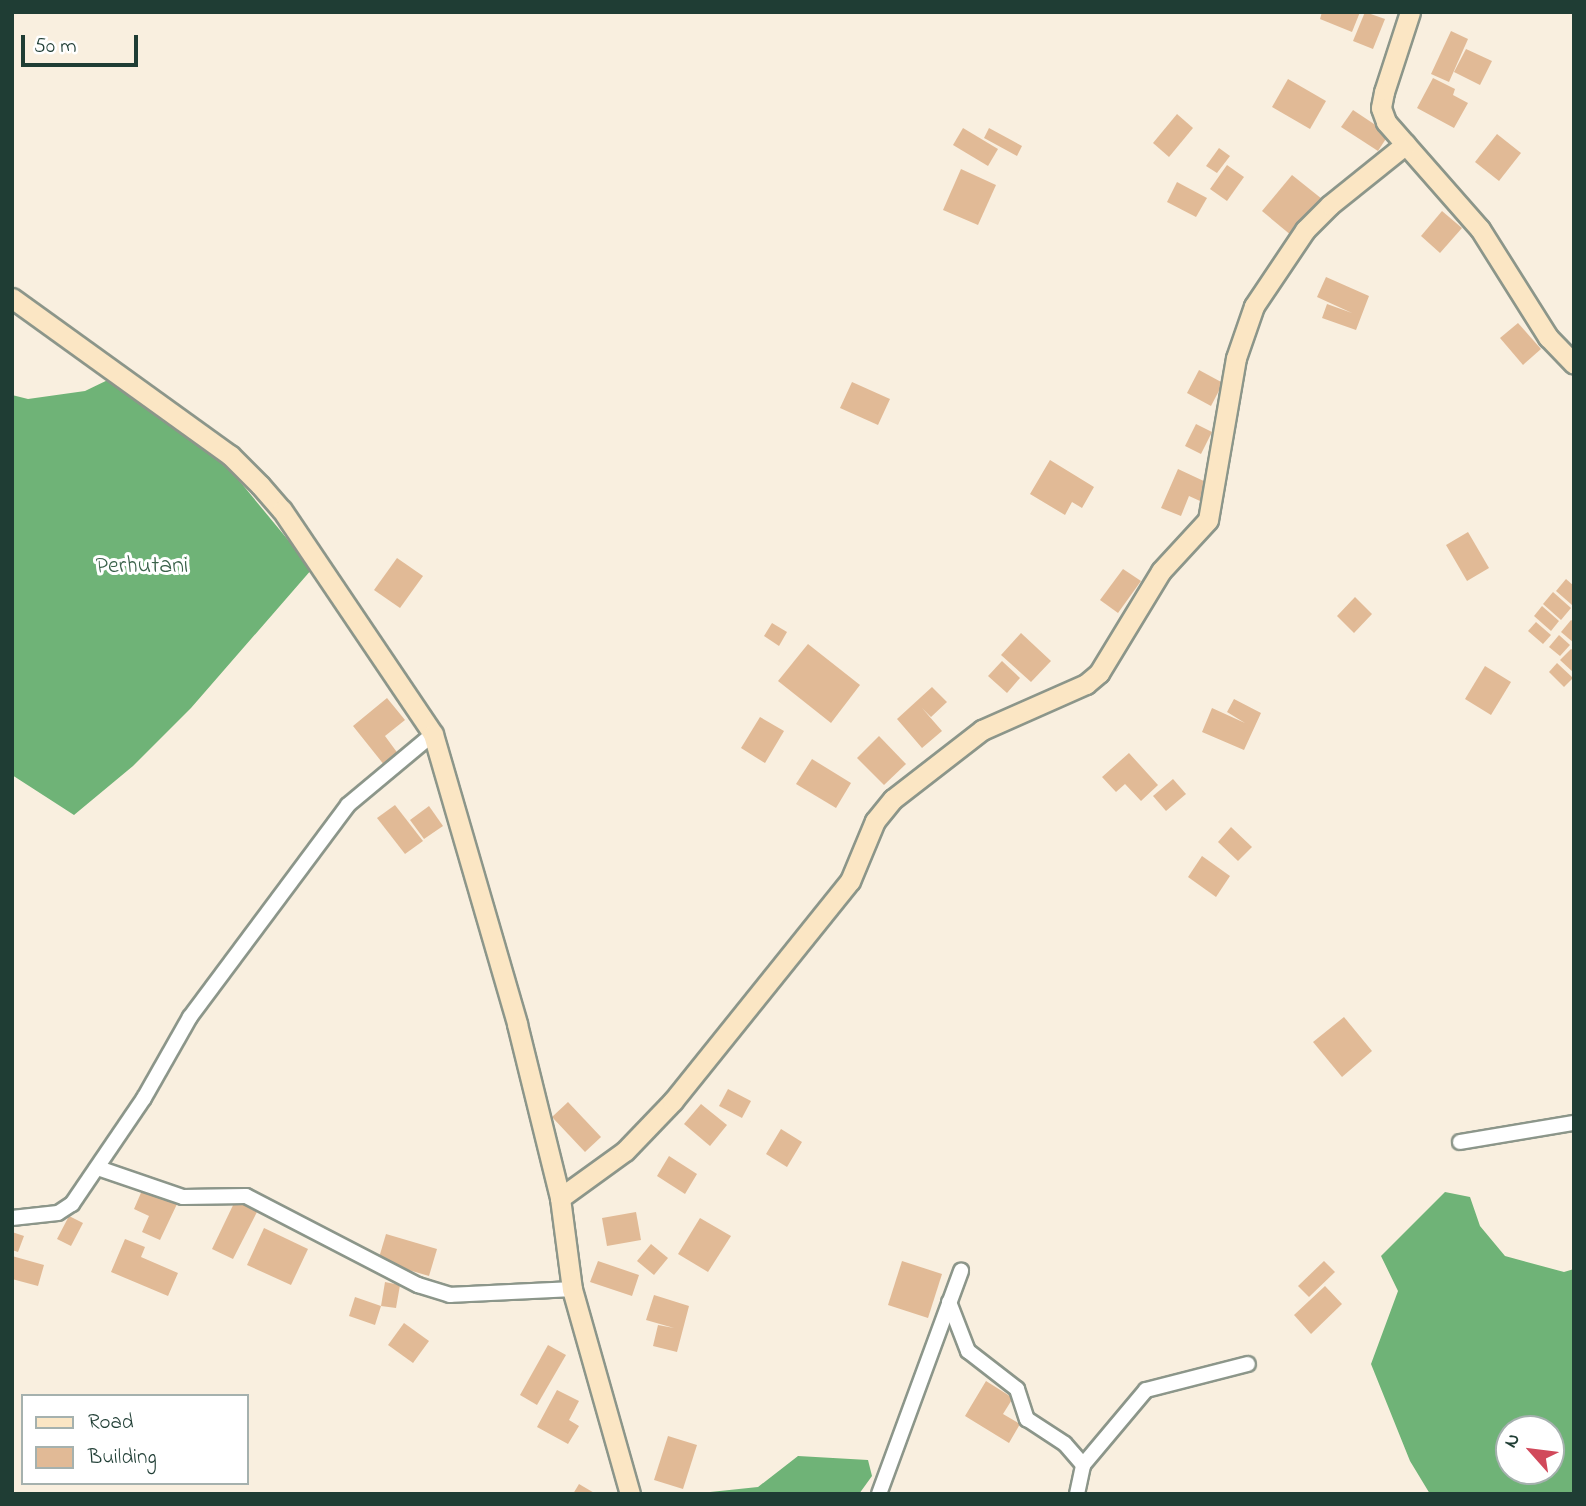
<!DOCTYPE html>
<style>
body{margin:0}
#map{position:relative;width:1586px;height:1506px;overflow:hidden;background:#f9efdf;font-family:"Indie Flower",sans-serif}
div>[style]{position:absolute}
.forest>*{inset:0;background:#6fb377}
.building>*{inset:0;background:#e1ba96}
.roads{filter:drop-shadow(2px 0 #8c968a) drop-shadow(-2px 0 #8c968a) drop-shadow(0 2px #8c968a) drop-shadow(0 -2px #8c968a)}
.street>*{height:14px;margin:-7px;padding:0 7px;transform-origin:7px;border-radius:7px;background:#fff}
.secondary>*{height:19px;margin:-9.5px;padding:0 9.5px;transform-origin:9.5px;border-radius:9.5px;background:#fbe6c4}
span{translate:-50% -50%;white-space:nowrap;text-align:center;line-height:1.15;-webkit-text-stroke:6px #fff;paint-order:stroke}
.park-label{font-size:24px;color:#3a624a}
.frame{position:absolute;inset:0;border:14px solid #1f3d34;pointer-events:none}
.legend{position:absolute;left:21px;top:1394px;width:228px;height:91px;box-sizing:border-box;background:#fff;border:2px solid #a5b1ae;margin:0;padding:9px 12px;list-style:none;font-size:21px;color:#1f3d34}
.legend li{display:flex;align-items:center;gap:14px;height:35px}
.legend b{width:35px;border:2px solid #a5b1ae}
.north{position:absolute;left:1495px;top:1415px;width:70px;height:70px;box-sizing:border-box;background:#fff;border:2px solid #a5b1ae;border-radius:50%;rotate:298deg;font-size:19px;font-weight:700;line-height:28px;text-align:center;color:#1f3d34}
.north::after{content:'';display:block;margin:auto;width:24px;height:32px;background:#d1495b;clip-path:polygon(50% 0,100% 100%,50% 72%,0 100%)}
.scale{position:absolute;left:21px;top:35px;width:117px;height:32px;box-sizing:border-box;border:4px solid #1f3d34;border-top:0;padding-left:9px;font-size:21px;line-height:24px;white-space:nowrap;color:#1f3d34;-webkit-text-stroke:5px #fff;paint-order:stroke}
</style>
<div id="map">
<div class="forest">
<i style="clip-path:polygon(114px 377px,213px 449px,312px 569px,191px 708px,133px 766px,74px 815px,12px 775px,12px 395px,28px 399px,85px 391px)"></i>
<i style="clip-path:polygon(evenodd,1445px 1192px,1470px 1197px,1480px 1226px,1505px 1256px,1564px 1272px,1574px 1269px,1574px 1494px,1430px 1494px,1410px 1461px,1371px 1364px,1398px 1291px,1381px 1256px,1445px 1192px,1509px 1429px,1551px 1429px,1551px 1471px,1509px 1471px,1509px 1429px)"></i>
<i style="clip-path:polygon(798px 1456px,868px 1460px,872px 1476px,859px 1494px,691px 1494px,758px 1487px)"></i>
</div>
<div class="building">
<i style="clip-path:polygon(1322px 12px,1360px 12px,1352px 32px,1320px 19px)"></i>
<i style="clip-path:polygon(1365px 12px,1385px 19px,1373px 49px,1353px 41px)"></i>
<i style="clip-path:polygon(1451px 31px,1468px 39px,1449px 82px,1431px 74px)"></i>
<i style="clip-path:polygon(1466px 49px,1492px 61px,1480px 85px,1454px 72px)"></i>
<i style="clip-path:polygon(1433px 78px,1455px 89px,1453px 95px,1468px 103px,1454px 128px,1417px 108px)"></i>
<i style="clip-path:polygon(1288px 79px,1326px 101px,1310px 129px,1272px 107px)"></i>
<i style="clip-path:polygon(1353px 110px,1389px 134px,1378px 151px,1341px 127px)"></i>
<i style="clip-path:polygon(1177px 114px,1193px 128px,1169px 157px,1153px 143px)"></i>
<i style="clip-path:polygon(963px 128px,998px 149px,988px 166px,953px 145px)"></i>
<i style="clip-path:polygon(989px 128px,1022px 146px,1017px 156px,984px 138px)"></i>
<i style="clip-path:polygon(1497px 134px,1521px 153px,1499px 181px,1475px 162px)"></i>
<i style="clip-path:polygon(1219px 148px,1230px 156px,1217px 173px,1206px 166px)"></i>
<i style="clip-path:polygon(1227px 165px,1244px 177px,1227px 201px,1210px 189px)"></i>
<i style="clip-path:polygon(961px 169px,996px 185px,978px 225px,943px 210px)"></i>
<i style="clip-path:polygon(1292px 175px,1322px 199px,1292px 236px,1262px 211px)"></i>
<i style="clip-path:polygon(1177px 182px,1207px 198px,1196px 217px,1167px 202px)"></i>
<i style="clip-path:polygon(1442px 211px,1462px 228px,1440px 253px,1421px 236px)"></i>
<i style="clip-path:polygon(1326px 277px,1369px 296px,1356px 330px,1322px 318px,1327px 304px,1352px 313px,1317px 297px)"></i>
<i style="clip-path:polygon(1518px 323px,1541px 349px,1523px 365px,1500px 338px)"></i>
<i style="clip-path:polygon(1199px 370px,1223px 383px,1211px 406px,1187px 393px)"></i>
<i style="clip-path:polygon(852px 382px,890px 399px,878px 425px,840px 408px)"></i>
<i style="clip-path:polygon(1196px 424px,1212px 432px,1201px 454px,1185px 446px)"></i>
<i style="clip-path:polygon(1050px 460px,1094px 487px,1082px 508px,1072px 502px,1065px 515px,1030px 494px)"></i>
<i style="clip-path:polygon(1178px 469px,1208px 483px,1200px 501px,1189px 496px,1181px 516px,1161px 508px)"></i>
<i style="clip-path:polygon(1468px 532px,1489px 568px,1467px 581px,1446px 545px)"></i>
<i style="clip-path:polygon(397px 558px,423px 576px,400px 608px,374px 590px)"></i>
<i style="clip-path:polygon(1123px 569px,1141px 581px,1118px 613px,1100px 600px)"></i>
<i style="clip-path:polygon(1566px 579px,1574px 586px,1572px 605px,1556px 591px)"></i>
<i style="clip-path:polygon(1553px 592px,1571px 608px,1561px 620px,1543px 604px)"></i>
<i style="clip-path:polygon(1355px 597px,1372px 614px,1354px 633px,1337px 616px)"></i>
<i style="clip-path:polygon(1542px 606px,1559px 621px,1551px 631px,1534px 616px)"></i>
<i style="clip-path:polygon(1571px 620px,1574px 622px,1574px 643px,1561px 632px)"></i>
<i style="clip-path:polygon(1536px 622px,1551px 635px,1543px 644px,1528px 631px)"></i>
<i style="clip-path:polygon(772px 623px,787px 632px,779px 646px,764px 636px)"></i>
<i style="clip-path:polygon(1021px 633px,1051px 661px,1031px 682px,1001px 655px)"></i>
<i style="clip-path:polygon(1559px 635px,1570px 645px,1560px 656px,1549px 647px)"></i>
<i style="clip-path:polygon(808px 644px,860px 685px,831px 723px,778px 681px)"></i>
<i style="clip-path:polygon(1571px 649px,1574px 651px,1574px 673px,1560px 660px)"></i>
<i style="clip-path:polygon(1002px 661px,1020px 678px,1007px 693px,988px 676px)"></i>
<i style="clip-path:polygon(1557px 663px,1573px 678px,1564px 687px,1549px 672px)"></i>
<i style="clip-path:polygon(1485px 666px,1511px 682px,1491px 715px,1465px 699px)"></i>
<i style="clip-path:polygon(932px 687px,947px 702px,931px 717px,922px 708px,942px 731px,922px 748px,897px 719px)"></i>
<i style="clip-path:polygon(387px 698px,405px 720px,385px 736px,399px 755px,385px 766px,353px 726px)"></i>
<i style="clip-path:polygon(1234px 699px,1261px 713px,1244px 750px,1202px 732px,1212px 708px,1245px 723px,1227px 712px)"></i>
<i style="clip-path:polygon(760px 717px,784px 731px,765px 763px,741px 748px)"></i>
<i style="clip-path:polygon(879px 736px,906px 764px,884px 785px,857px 758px)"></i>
<i style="clip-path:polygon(1129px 753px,1158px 785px,1141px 801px,1125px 784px,1116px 792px,1102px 777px)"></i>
<i style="clip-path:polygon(812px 759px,851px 783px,836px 808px,796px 784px)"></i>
<i style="clip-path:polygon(1173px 779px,1186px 794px,1166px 811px,1153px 796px)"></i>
<i style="clip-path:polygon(395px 805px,423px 841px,405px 854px,377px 818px)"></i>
<i style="clip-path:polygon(429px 806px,443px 826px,424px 839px,410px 820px)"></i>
<i style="clip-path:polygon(1231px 827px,1252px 847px,1238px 861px,1218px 842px)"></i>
<i style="clip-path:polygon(1202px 856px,1230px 876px,1216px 897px,1188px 877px)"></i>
<i style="clip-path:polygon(1344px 1017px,1372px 1051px,1342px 1077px,1313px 1042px)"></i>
<i style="clip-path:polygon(728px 1089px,751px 1101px,742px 1118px,719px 1106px)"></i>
<i style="clip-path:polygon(568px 1102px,601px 1137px,585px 1152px,552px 1117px)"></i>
<i style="clip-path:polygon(701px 1104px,727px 1125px,710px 1146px,684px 1124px)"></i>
<i style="clip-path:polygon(781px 1129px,802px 1142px,787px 1167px,766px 1154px)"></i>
<i style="clip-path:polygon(669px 1156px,697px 1174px,685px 1194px,657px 1176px)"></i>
<i style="clip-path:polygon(143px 1188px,177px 1204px,160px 1240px,142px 1232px,149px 1216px,134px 1209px)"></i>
<i style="clip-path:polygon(236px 1199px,258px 1210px,233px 1259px,212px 1249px)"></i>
<i style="clip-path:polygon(636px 1212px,641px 1240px,607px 1246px,602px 1218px)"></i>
<i style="clip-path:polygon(69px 1216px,83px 1223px,71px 1246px,57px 1239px)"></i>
<i style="clip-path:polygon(700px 1218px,731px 1236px,708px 1272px,678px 1254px)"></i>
<i style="clip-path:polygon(264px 1228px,308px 1249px,291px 1285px,247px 1265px)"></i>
<i style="clip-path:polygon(12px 1232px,24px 1236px,18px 1252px,12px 1250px)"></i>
<i style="clip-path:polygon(386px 1234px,437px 1249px,429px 1276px,378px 1261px)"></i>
<i style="clip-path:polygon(125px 1239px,145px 1247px,141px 1257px,178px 1273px,168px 1296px,111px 1272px)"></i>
<i style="clip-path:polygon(651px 1244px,668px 1258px,654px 1275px,637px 1261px)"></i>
<i style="clip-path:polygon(12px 1256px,44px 1265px,38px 1286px,12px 1279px)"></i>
<i style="clip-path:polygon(598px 1261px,639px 1275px,632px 1296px,590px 1282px)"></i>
<i style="clip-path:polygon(902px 1261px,942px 1274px,928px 1318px,888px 1305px)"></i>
<i style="clip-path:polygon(1324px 1261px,1335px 1272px,1309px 1297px,1298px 1286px)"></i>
<i style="clip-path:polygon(385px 1282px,400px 1285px,396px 1308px,381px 1306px,375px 1325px,349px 1316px,355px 1297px,381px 1306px)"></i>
<i style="clip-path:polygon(1325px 1286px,1342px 1304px,1311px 1334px,1294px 1315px)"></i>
<i style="clip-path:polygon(654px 1295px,689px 1306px,677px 1352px,653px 1346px,658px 1325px,674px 1328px,646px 1320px)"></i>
<i style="clip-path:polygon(404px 1323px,429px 1341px,413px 1363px,388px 1345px)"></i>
<i style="clip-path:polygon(548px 1345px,566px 1355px,537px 1405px,520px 1395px)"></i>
<i style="clip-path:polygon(986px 1381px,1013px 1398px,1003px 1414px,1020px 1424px,1009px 1443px,965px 1416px)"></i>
<i style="clip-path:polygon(557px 1390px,579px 1401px,569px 1420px,579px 1426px,568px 1444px,537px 1427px)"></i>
<i style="clip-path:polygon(668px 1436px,697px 1445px,683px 1489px,654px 1480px)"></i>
<i style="clip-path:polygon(579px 1484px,596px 1494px,573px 1494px)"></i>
</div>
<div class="roads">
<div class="street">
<i style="left:1460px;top:1142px;width:116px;rotate:-9.5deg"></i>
<i style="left:98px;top:1168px;width:90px;rotate:18.8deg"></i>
<i style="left:183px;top:1197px;width:63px;rotate:-0.9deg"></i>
<i style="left:246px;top:1196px;width:194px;rotate:27.4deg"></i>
<i style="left:418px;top:1285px;width:34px;rotate:17deg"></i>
<i style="left:450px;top:1295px;width:122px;rotate:-2.8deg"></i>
<i style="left:12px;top:1218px;width:46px;rotate:-6.2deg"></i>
<i style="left:58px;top:1213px;width:17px;rotate:-33deg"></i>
<i style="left:72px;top:1204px;width:128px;rotate:-55.8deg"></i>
<i style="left:144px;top:1098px;width:93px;rotate:-60.4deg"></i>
<i style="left:190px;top:1017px;width:264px;rotate:-53.3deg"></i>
<i style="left:348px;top:805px;width:111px;rotate:-39.9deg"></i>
<i style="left:949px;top:1302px;width:53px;rotate:68.8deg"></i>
<i style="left:968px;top:1351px;width:62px;rotate:37.8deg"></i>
<i style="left:1017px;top:1389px;width:32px;rotate:72deg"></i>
<i style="left:1027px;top:1419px;width:45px;rotate:33.3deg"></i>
<i style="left:1065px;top:1444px;width:28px;rotate:49deg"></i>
<i style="left:879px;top:1494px;width:238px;rotate:-69.8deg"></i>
<i style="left:1077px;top:1494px;width:30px;rotate:-78deg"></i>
<i style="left:1083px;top:1465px;width:98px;rotate:-50deg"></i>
<i style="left:1146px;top:1390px;width:105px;rotate:-14.3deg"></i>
</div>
<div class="secondary">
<i style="left:1410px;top:12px;width:84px;rotate:108deg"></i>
<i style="left:1384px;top:92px;width:16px;rotate:101deg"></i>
<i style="left:1381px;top:108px;width:15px;rotate:70deg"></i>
<i style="left:1386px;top:122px;width:142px;rotate:48.7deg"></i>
<i style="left:1480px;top:229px;width:128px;rotate:57.8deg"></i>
<i style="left:1548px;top:337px;width:37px;rotate:46deg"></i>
<i style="left:12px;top:298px;width:269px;rotate:35.8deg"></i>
<i style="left:230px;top:455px;width:42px;rotate:45deg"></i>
<i style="left:260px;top:485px;width:33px;rotate:49deg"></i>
<i style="left:282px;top:510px;width:270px;rotate:56deg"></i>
<i style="left:433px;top:734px;width:302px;rotate:73.8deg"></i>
<i style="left:517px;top:1024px;width:179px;rotate:76.1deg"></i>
<i style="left:560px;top:1198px;width:92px;rotate:82.5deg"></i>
<i style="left:572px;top:1289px;width:213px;rotate:74.2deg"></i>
<i style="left:560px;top:1198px;width:80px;rotate:-35.9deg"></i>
<i style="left:625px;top:1151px;width:69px;rotate:-46.2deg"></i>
<i style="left:673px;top:1101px;width:282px;rotate:-51.2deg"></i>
<i style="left:850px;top:881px;width:65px;rotate:-67.4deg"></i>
<i style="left:875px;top:821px;width:28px;rotate:-51deg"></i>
<i style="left:893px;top:799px;width:113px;rotate:-37.8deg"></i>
<i style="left:982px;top:730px;width:114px;rotate:-23.9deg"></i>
<i style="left:1086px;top:684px;width:17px;rotate:-40deg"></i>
<i style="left:1099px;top:673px;width:119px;rotate:-58.7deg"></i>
<i style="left:1161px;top:571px;width:69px;rotate:-47.3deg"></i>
<i style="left:1208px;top:520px;width:164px;rotate:-80.2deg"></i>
<i style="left:1236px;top:358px;width:55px;rotate:-70.9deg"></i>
<i style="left:1254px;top:306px;width:92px;rotate:-56.1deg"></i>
<i style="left:1305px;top:230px;width:35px;rotate:-45deg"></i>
<i style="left:1330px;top:205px;width:97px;rotate:-38.8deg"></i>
</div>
</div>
<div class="park-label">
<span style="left:142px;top:567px">Perhutani</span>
</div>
<div class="frame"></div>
<ul class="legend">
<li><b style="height:9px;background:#fbe6c4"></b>Road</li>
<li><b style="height:19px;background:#e1ba96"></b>Building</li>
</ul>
<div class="north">N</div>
<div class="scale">50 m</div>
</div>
